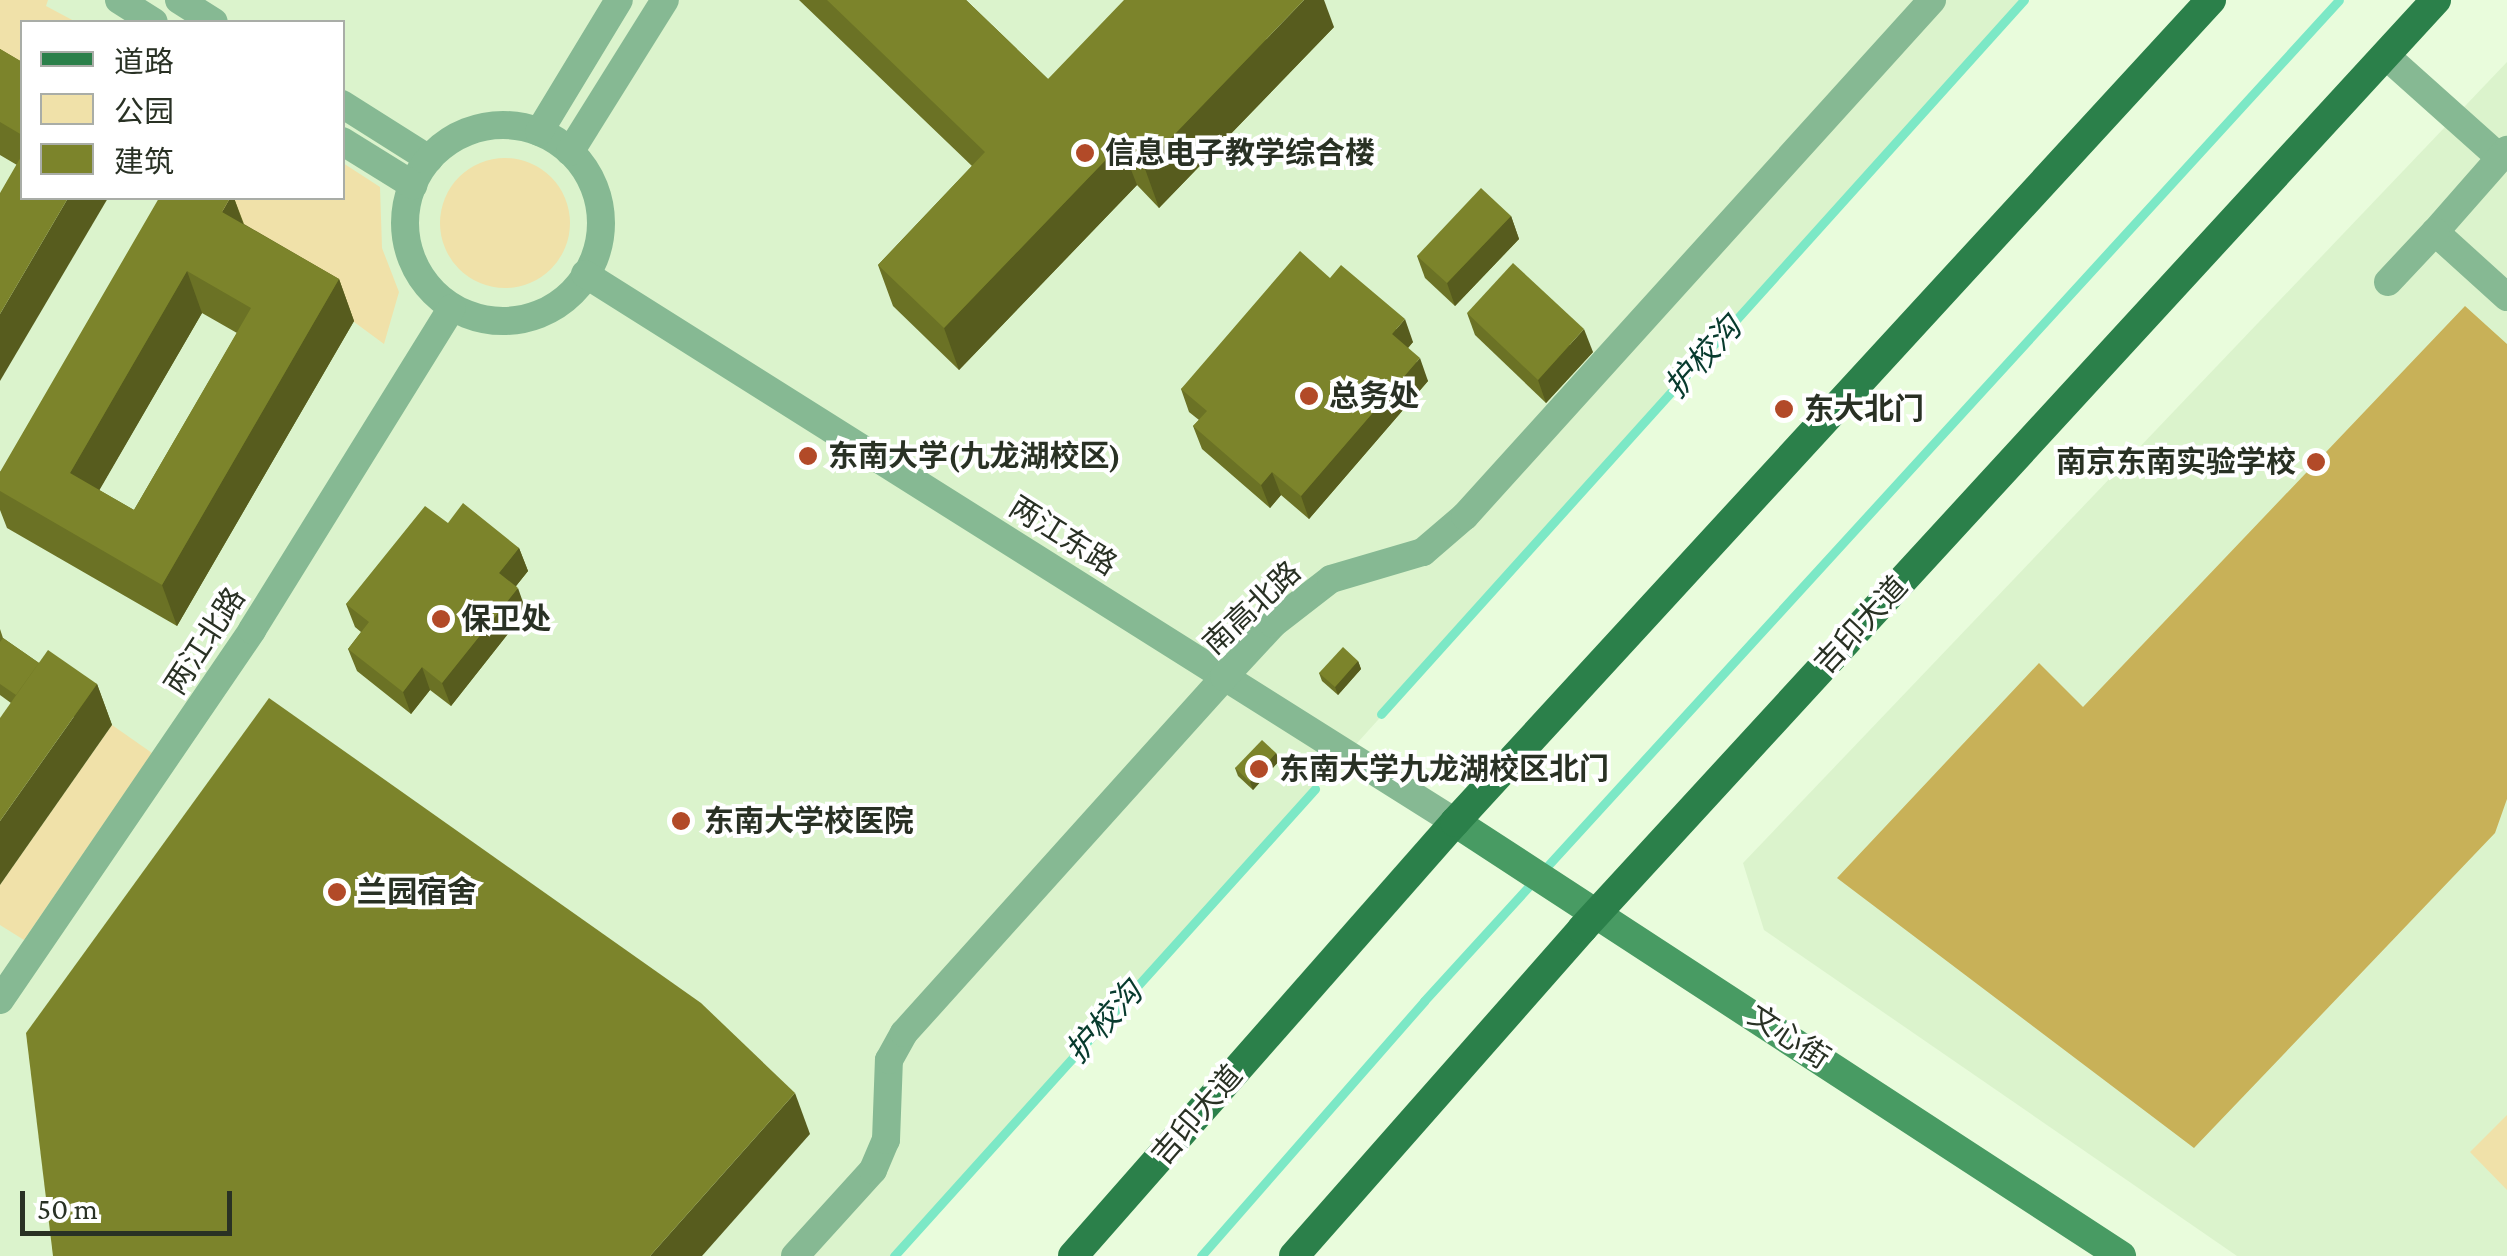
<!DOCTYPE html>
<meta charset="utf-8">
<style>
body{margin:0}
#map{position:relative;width:2507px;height:1256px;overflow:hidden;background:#e9fcdc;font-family:"Crimson Pro","Noto Sans SC",serif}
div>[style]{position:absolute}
.built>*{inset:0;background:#dbf3cc}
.green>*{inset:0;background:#f0e1a9}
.round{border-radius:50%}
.forest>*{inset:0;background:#c8b158}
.stream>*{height:9px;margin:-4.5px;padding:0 4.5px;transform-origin:4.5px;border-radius:4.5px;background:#7ce8c6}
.street>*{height:28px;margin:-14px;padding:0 14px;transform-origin:14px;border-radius:14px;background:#86b993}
.street>.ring{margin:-14px;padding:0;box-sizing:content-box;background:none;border:28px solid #86b993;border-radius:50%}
.secondary>*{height:30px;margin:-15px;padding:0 15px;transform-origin:15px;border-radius:15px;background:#489b63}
.primary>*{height:30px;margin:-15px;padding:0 15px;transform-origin:15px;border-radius:15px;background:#2b804a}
.wall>*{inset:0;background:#6b7225}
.shaded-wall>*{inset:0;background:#575c1e}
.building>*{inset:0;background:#7c842b}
.dots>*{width:28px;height:28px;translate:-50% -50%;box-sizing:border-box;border:5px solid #fff;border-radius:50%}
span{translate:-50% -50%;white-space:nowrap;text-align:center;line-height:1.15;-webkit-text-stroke:8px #fff;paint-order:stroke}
.poi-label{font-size:30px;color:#293124;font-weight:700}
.left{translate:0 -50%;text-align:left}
.right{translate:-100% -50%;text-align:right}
.street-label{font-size:30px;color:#293124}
.water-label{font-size:32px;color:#083b2e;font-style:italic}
.legend{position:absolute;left:20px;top:20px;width:325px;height:180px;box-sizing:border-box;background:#fff;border:2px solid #a9ada7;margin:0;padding:12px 18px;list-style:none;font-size:30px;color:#293124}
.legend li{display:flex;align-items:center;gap:20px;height:50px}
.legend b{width:50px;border:2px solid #a9ada7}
.scale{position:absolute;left:20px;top:1191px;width:212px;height:45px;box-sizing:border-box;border:5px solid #293124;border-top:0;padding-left:12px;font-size:30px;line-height:35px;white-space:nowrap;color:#293124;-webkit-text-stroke:8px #fff;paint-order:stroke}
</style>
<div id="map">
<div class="built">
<i style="clip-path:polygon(evenodd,0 0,2028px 0,894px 1256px,0 1256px,0 0,22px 22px,342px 22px,342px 198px,22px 198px,22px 22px)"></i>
<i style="clip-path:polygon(2507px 62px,2507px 1256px,2237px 1256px,1764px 930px,1743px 863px)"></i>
</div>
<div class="green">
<i style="clip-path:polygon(0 0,48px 0,46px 6px,76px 22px,22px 22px,22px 95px,0 82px)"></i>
<i class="round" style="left:440px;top:158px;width:130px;height:130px"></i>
<i style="clip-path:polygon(343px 163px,380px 187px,382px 248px,399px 292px,384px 344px,186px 198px,342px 198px)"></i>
<i style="clip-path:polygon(112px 725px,152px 753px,24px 940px,0 925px,0 885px)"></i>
<i style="clip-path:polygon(2507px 1115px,2507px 1190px,2470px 1152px)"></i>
</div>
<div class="forest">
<i style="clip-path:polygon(2465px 306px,2507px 344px,2507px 799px,2495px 833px,2194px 1148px,1837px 878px,2039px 663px,2083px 707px)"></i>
</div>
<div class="stream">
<i style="left:1381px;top:714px;width:961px;rotate:-48deg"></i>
<i style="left:894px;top:1256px;width:629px;rotate:-47.97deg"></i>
<i style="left:1201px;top:1256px;width:339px;rotate:-48.8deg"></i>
<i style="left:1424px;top:1001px;width:1356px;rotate:-47.57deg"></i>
</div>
<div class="street">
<i style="left:119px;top:0;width:41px;rotate:32.2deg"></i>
<i style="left:179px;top:0;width:41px;rotate:32.2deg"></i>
<i style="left:2385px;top:55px;width:154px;rotate:41.8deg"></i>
<i style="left:2500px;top:158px;width:11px;rotate:-49deg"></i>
<i style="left:342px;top:104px;width:103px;rotate:32.3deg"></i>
<i class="ring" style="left:405px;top:125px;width:168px;height:168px"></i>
<i style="left:539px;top:132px;width:154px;rotate:-58.8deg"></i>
<i style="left:342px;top:141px;width:84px;rotate:31.8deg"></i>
<i style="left:570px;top:152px;width:179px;rotate:-58deg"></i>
<i style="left:2500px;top:158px;width:98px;rotate:131.3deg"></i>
<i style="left:2435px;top:232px;width:97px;rotate:42.1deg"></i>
<i style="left:585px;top:274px;width:1028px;rotate:32.21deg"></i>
<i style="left:2388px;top:282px;width:69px;rotate:-46.8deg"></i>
<i style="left:0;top:1000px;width:448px;rotate:-55.7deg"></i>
<i style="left:252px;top:630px;width:379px;rotate:-58.2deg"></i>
<i style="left:795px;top:1256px;width:116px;rotate:-47.8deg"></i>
<i style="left:873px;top:1170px;width:33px;rotate:-67deg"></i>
<i style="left:886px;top:1140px;width:80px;rotate:-87.9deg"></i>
<i style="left:889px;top:1060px;width:31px;rotate:-61deg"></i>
<i style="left:904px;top:1033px;width:479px;rotate:-48deg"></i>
<i style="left:1224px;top:677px;width:72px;rotate:-47.2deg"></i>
<i style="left:1273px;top:624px;width:73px;rotate:-37.8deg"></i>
<i style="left:1331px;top:579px;width:96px;rotate:-16.4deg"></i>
<i style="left:1423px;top:552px;width:55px;rotate:-40.6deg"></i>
<i style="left:1465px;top:516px;width:696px;rotate:-47.85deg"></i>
</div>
<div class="secondary">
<i style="left:1455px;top:822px;width:795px;rotate:33.09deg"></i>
</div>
<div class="primary">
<i style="left:1073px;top:1256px;width:578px;rotate:-48.65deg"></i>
<i style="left:1455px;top:822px;width:1117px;rotate:-47.4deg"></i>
<i style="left:1294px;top:1256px;width:436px;rotate:-48.6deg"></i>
<i style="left:1582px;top:929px;width:1262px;rotate:-47.41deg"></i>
</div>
<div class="wall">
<i style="clip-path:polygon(799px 0,966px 0,1048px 79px,1334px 27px,1159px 208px,1137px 185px,959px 370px,893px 306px,878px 265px,972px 166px)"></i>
<i style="clip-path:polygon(0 49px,22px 62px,22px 198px,17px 165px,0 155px)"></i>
<i style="clip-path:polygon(evenodd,234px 198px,244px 224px,339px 279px,354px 321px,177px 626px,7px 528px,0 510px,0 472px,234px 198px,202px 313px,237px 333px,134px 510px,99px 490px,202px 313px)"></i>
<i style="clip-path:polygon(1511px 216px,1519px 239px,1455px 306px,1425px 278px,1417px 256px)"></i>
<i style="clip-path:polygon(1330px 278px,1413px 342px,1408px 348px,1428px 381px,1309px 519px,1281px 495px,1270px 508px,1202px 449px,1193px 426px,1199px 420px,1189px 412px,1181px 389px)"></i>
<i style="clip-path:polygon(1467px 313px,1593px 352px,1546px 403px,1475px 335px)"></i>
<i style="clip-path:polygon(448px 523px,519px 548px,528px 571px,516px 586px,526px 611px,451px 706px,430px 690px,411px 714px,357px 671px,348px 649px,361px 632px,355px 627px,346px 604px)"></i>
<i style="clip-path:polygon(0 629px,3px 638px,39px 663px,97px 684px,112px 725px,11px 703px,0 695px)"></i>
<i style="clip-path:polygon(1358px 661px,1361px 669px,1338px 695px,1322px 681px,1319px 673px)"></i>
<i style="clip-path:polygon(1276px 753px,1279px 761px,1253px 790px,1238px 776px,1235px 768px)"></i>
</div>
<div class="shaded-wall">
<i style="clip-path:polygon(1304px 0,1324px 0,1334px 27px,1159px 208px,1144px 166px)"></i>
<i style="clip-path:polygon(1121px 144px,1137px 185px,959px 370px,944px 328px)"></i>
<i style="clip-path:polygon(68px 198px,108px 198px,0 381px,0 314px)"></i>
<i style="clip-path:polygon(230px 198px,234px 198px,247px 235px,222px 212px)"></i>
<i style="clip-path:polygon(1511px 216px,1519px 239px,1455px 306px,1447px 283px)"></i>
<i style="clip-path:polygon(187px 271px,202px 313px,85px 515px,70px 473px)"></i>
<i style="clip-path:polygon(339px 279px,354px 321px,177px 626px,162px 585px)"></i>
<i style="clip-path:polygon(1405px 319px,1413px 342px,1400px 357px,1392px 334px)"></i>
<i style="clip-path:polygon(1584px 329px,1593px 352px,1546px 403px,1538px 380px)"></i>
<i style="clip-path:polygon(1420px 358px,1428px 381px,1309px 519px,1301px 496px)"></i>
<i style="clip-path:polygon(1272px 472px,1281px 495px,1270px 508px,1261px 485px)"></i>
<i style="clip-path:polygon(519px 548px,528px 571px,508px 596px,499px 573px)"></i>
<i style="clip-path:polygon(518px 588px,526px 611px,451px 706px,442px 683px)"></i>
<i style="clip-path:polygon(1358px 661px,1361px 669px,1338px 695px,1335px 687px)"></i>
<i style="clip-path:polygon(422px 667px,430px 690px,411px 714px,403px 692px)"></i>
<i style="clip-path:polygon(97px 684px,112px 725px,0 885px,0 821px)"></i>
<i style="clip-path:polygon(1276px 753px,1279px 761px,1253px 790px,1250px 782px)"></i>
<i style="clip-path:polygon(795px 1093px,810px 1134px,702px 1256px,650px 1256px)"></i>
</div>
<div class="building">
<i style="clip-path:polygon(827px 0,966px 0,1048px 79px,1124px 0,1304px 0,1144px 166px,1121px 144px,944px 328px,878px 265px,985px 152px)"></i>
<i style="clip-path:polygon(0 49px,22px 62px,22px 135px,0 122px)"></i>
<i style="clip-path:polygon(22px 155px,22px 198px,68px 198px,0 314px,0 193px)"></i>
<i style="clip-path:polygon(1481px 188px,1511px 216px,1447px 283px,1417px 256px)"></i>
<i style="clip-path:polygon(evenodd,159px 198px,230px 198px,222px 212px,339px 279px,162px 585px,0 491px,0 472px,159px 198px,187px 271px,251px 308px,134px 510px,70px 473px,187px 271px)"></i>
<i style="clip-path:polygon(1300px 251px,1330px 278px,1341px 265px,1405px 319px,1392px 334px,1420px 358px,1301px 496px,1272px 472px,1261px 485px,1193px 426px,1207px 411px,1181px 389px)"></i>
<i style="clip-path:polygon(1513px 263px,1584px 329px,1538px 380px,1467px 313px)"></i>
<i style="clip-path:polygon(463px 503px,519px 548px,499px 573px,518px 588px,442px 683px,422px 667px,403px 692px,348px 649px,369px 622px,346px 604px,425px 506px,448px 523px)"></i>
<i style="clip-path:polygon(3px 638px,39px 663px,16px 695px,0 684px,0 642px)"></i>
<i style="clip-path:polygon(1343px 647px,1358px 661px,1335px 687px,1319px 673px)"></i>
<i style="clip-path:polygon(48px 650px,97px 684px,0 821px,0 718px)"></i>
<i style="clip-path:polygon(269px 698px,701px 1003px,795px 1093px,650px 1256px,53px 1256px,26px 1033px)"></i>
<i style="clip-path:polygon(1262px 740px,1276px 753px,1250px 782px,1235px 768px)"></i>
</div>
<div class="dots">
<i style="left:1085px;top:153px;background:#b24a28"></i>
<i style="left:1309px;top:396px;background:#b24a28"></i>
<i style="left:1784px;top:409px;background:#b24a28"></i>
<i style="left:808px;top:456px;background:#b24a28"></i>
<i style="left:2316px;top:462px;background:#b24a28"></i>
<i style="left:441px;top:619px;background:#b24a28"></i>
<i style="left:1259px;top:769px;background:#b24a28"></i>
<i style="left:681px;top:821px;background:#b24a28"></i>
<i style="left:337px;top:892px;background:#b24a28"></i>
</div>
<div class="poi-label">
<span class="left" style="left:1105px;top:153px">信息电子教学综合楼</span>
<span class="left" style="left:1329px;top:396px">总务处</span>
<span class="left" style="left:1804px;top:409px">东大北门</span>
<span class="left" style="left:828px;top:456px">东南大学(九龙湖校区)</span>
<span class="right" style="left:2296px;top:462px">南京东南实验学校</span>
<span class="left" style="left:461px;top:619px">保卫处</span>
<span class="left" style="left:1279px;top:769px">东南大学九龙湖校区北门</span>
<span class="left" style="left:704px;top:821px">东南大学校医院</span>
<span class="left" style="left:357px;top:892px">兰园宿舍</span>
</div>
<div class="street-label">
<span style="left:1063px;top:536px;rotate:32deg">两江东路</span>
<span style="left:1252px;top:608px;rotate:-43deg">南高北路</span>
<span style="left:1861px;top:625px;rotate:-47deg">吉印大道</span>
<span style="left:205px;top:641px;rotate:-57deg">两江北路</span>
<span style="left:1789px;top:1037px;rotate:33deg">文心街</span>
<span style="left:1197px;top:1115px;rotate:-49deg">吉印大道</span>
</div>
<div class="water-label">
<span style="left:1703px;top:357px;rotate:-48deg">护校沟</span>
<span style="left:1104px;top:1022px;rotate:-48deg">护校沟</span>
</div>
<ul class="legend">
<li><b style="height:12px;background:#2b804a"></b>道路</li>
<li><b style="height:28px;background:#f0e1a9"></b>公园</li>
<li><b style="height:28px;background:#7c842b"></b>建筑</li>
</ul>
<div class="scale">50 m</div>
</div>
